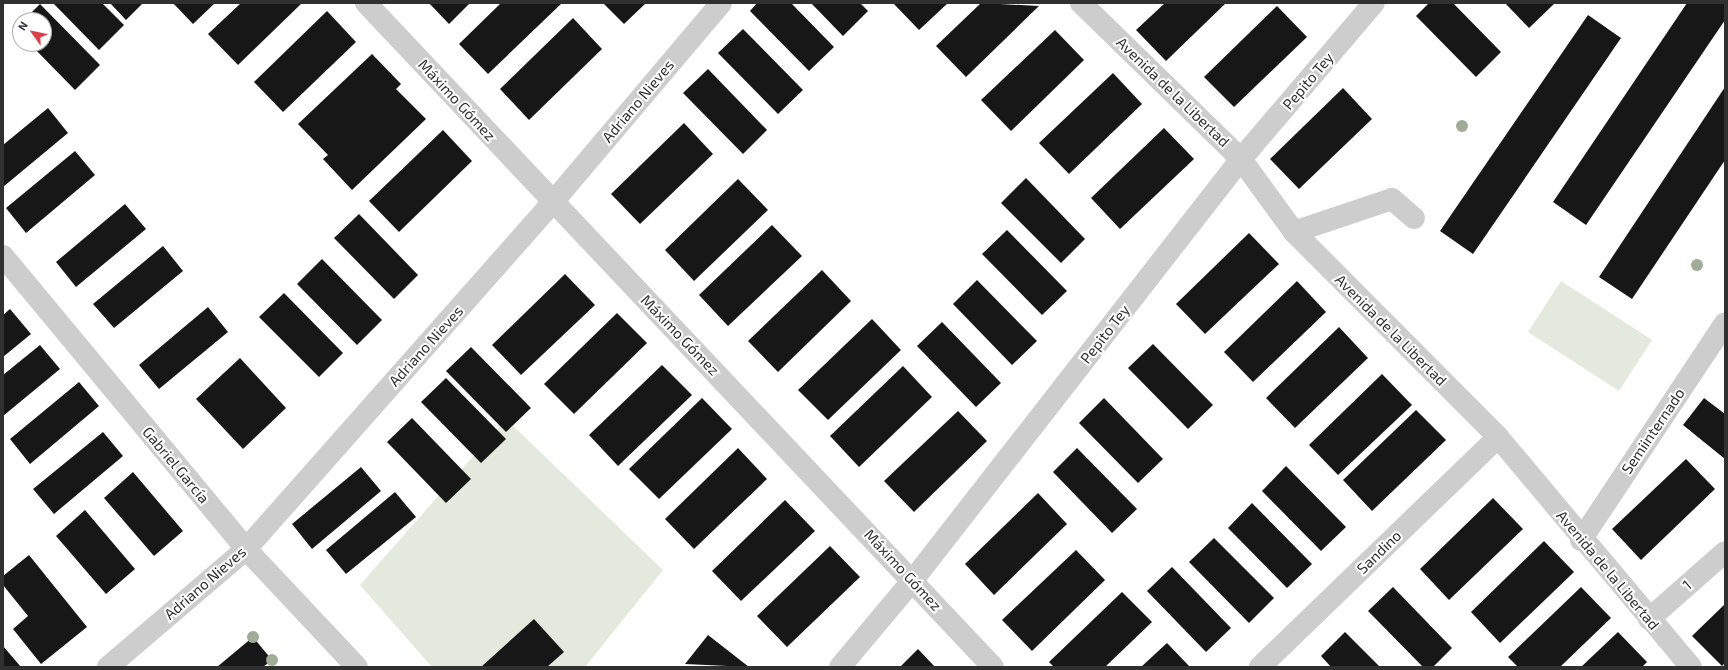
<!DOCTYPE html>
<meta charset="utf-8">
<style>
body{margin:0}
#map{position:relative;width:1728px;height:670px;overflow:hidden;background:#fff;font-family:"Exo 2",sans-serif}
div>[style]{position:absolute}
.green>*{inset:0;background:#e3e9dd}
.building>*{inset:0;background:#171717}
.minor>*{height:22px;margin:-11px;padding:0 11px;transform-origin:11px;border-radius:11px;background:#cdcdcd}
.trees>*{width:12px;height:12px;margin:-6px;border-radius:50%;background:#a0ac96}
span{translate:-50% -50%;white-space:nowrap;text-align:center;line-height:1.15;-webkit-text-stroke:4px #fff;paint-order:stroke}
.street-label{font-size:15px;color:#303030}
.frame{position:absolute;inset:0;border:4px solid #303030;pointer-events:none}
.north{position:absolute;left:12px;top:12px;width:40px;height:40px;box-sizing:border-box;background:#fff;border:1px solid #acacac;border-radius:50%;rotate:303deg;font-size:11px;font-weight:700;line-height:16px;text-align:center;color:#303030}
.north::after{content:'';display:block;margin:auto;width:14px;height:18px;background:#d94047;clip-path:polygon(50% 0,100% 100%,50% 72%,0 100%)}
</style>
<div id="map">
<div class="green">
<i style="clip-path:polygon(1561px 281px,1652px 340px,1619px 391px,1528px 332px)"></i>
<i style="clip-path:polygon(506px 419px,663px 570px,585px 667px,547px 667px,563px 652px,534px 619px,481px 667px,432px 667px,360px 585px)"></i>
</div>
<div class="building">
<i style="clip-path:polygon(53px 3px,102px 3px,124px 25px,99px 50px)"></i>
<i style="clip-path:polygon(110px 3px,143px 3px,126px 20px)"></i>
<i style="clip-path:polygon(173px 3px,215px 3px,193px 24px)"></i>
<i style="clip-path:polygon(241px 3px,302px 3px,238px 65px,208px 34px)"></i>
<i style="clip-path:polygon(429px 3px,470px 3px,449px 24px)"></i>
<i style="clip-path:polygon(501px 3px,562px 3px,488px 74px,459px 44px)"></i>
<i style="clip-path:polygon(603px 3px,646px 3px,624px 24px)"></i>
<i style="clip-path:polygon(757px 3px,791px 3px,834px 47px,809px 71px,750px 11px)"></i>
<i style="clip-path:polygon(811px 3px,860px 3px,868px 11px,843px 36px)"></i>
<i style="clip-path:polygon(893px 3px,948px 3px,919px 30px)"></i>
<i style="clip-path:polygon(981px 3px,1039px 6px,966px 77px,936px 46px)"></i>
<i style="clip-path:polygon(1165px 3px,1226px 3px,1166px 61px,1136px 30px)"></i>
<i style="clip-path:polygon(1429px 3px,1453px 3px,1501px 52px,1476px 77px,1416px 16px)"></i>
<i style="clip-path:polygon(1505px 3px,1555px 3px,1529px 28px)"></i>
<i style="clip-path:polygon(1687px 3px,1725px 3px,1725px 20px,1586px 225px,1553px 202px)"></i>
<i style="clip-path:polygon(40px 4px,100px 65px,75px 90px,30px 44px,44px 44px,44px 20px,24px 20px)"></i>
<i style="clip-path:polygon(1277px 6px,1307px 37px,1234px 107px,1204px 77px)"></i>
<i style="clip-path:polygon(327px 11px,356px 42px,283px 112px,254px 82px)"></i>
<i style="clip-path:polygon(1588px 15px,1621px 38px,1473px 254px,1440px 231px)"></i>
<i style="clip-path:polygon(573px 18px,602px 49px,529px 120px,500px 89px)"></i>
<i style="clip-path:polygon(743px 29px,803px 90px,778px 114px,718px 53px)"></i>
<i style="clip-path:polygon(1055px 30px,1084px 60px,1011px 131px,981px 100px)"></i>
<i style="clip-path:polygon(372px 54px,401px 84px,396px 89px,426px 119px,352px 190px,323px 159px,328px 155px,298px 124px)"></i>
<i style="clip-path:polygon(708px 69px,767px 130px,743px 154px,683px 93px)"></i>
<i style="clip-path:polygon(1113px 73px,1142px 104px,1069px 174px,1039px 143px)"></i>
<i style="clip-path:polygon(1725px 87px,1725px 160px,1632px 299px,1599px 277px)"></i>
<i style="clip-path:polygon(1343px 88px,1372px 119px,1299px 189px,1270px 159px)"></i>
<i style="clip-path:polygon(48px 108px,68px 133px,3px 187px,3px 145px)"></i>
<i style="clip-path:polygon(684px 123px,713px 154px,640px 224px,611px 194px)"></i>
<i style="clip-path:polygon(1164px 128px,1194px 159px,1120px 229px,1091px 198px)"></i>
<i style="clip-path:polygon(443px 130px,472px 161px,399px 232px,369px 201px)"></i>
<i style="clip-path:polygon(75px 151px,95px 175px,26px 233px,6px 208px)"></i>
<i style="clip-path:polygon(1026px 178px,1085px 239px,1061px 263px,1001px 203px)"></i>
<i style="clip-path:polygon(738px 179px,768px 210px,694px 281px,665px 250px)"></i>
<i style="clip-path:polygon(125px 204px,146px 229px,76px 287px,56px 262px)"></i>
<i style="clip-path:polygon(359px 214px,418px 275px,394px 299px,334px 238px)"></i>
<i style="clip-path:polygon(772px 225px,802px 256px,728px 326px,699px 295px)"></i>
<i style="clip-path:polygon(1007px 230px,1067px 291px,1042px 315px,982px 254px)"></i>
<i style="clip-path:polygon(1249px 233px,1279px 264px,1205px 334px,1176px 304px)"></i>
<i style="clip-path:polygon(163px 246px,183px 271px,114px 328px,93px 304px)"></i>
<i style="clip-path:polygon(322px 259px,382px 320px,357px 345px,297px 284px)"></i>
<i style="clip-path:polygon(822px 270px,851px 301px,778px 372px,748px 341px)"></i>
<i style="clip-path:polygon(565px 274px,595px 305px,521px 375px,492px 345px)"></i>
<i style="clip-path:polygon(977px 280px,1037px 341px,1012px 365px,953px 304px)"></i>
<i style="clip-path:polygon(1297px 281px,1326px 312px,1253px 382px,1224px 352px)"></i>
<i style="clip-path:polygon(284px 293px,343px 353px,319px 377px,259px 317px)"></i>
<i style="clip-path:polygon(208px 307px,228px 332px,159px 389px,139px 365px)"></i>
<i style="clip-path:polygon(10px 309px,31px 334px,3px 357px,3px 315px)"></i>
<i style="clip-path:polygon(617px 313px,647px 343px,574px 414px,544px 384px)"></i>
<i style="clip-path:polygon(872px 319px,901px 350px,828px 420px,798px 390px)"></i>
<i style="clip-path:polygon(942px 322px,1001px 383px,976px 407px,917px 346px)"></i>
<i style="clip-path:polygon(1339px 327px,1368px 358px,1295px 428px,1266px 398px)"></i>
<i style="clip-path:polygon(1153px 344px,1213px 405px,1188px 429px,1128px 368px)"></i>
<i style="clip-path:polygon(40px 345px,60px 369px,3px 416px,3px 375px)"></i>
<i style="clip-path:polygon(471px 347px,531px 408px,506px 432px,446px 371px)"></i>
<i style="clip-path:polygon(240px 358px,286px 408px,243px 449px,196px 399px)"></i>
<i style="clip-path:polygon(662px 365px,692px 395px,618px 466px,589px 435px)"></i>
<i style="clip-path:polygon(903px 366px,932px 397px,859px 467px,830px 436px)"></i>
<i style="clip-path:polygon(1382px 374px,1412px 405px,1338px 475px,1309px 445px)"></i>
<i style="clip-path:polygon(446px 378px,506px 439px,481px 463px,421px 402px)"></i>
<i style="clip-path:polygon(79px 382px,99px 406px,30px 464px,10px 439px)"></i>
<i style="clip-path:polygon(702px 398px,732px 429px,659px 499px,629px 469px)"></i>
<i style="clip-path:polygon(1104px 398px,1163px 459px,1138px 483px,1079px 423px)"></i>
<i style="clip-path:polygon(1704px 398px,1725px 414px,1725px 459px,1683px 425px)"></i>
<i style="clip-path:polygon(1416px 410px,1446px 440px,1372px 511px,1343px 480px)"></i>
<i style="clip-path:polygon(958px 411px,987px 441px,914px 512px,884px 481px)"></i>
<i style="clip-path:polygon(412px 418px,471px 479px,446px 503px,387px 442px)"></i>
<i style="clip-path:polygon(103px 432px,123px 456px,54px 514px,33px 489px)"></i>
<i style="clip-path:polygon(738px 448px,767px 479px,694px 549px,665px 519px)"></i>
<i style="clip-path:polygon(1077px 448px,1137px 509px,1112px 533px,1053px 472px)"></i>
<i style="clip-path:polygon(1686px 459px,1715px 489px,1641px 560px,1612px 529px)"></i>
<i style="clip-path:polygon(1286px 466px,1346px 527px,1321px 551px,1262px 491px)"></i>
<i style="clip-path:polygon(361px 467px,381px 491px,312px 549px,292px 524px)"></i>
<i style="clip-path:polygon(133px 472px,183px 531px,154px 556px,104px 498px)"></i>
<i style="clip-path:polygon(395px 492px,416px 517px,346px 574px,326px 550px)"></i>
<i style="clip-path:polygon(1038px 493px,1067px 524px,994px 595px,965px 564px)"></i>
<i style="clip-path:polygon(1493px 498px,1523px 529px,1449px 600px,1420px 569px)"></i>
<i style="clip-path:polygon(785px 500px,815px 531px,741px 601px,712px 571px)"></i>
<i style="clip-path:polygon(1252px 503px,1312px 564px,1287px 588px,1228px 528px)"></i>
<i style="clip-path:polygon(85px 510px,135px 569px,106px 594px,56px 536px)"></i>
<i style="clip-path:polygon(1214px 538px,1274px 598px,1249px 623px,1189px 562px)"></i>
<i style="clip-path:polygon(1544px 541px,1574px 572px,1500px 643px,1471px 612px)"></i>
<i style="clip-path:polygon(830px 546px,860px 577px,787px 647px,757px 616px)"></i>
<i style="clip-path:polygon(1076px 550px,1105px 580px,1032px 651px,1002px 620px)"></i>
<i style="clip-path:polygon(29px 555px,87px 627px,41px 664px,13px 629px,28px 616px,3px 585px,3px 576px)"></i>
<i style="clip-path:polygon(1172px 567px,1231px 628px,1206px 652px,1147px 591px)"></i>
<i style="clip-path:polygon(1393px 587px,1452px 648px,1433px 667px,1423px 667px,1368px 611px)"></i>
<i style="clip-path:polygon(1581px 587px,1611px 618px,1560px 667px,1518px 667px,1508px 657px)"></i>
<i style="clip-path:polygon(1122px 592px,1152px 622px,1105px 667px,1054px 667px,1049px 662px)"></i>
<i style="clip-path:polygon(1725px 604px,1725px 663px,1722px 666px,1692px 636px)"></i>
<i style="clip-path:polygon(534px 619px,564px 652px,547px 667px,481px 667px)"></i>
<i style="clip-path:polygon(1345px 632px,1380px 667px,1331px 667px,1321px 656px)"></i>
<i style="clip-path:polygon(1618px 632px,1647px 662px,1642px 667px,1581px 667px)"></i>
<i style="clip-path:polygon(708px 635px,749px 667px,685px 664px)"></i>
<i style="clip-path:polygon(253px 637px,272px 660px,263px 667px,217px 667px)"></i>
<i style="clip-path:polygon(1167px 643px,1190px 667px,1141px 667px)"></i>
<i style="clip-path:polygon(3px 646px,21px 667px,3px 667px)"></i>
<i style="clip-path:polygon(918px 649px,935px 667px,900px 667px)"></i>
</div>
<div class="minor">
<i style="left:366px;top:3px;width:913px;rotate:46.64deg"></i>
<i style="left:1081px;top:3px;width:223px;rotate:44.3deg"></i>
<i style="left:1241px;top:159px;width:90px;rotate:54deg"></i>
<i style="left:1294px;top:232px;width:289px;rotate:45.1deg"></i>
<i style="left:1498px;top:437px;width:300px;rotate:50deg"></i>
<i style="left:1294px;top:232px;width:103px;rotate:-18.6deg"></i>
<i style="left:1392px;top:199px;width:29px;rotate:41deg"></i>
<i style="left:3px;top:256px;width:381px;rotate:50.3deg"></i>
<i style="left:246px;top:549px;width:162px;rotate:46.8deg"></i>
<i style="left:1581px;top:540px;width:260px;rotate:-56.4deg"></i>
<i style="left:1649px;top:619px;width:101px;rotate:-41.4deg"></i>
<i style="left:108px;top:667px;width:182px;rotate:-40.5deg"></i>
<i style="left:246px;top:549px;width:463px;rotate:-48.5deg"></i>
<i style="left:553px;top:202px;width:260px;rotate:-49.8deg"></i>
<i style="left:840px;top:667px;width:114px;rotate:-50deg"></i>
<i style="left:913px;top:580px;width:534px;rotate:-52.08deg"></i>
<i style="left:1241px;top:159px;width:205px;rotate:-49.6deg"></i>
<i style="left:1260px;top:667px;width:331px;rotate:-44deg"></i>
</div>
<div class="trees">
<i style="left:1462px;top:126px"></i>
<i style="left:1697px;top:265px"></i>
<i style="left:253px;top:637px"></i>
<i style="left:272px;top:660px"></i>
</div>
<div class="street-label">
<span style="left:1308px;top:81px;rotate:-50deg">Pepito Tey</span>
<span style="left:1173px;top:92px;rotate:44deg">Avenida de la Libertad</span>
<span style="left:457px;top:100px;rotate:47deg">Máximo Gómez</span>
<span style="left:638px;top:101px;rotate:-50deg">Adriano Nieves</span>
<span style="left:1391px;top:330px;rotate:45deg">Avenida de la Libertad</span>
<span style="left:1105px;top:334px;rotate:-52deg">Pepito Tey</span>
<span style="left:680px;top:335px;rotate:46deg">Máximo Gómez</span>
<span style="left:426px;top:346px;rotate:-48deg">Adriano Nieves</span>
<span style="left:1653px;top:431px;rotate:-56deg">Semiinternado</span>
<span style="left:176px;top:465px;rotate:50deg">Gabriel García</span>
<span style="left:1379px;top:552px;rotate:-44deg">Sandino</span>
<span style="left:903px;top:570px;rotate:47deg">Máximo Gómez</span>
<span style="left:1608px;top:570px;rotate:50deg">Avenida de la Libertad</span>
<span style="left:205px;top:583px;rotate:-41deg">Adriano Nieves</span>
<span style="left:1687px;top:585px;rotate:-41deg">1</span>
</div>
<div class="frame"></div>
<div class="north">N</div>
</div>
